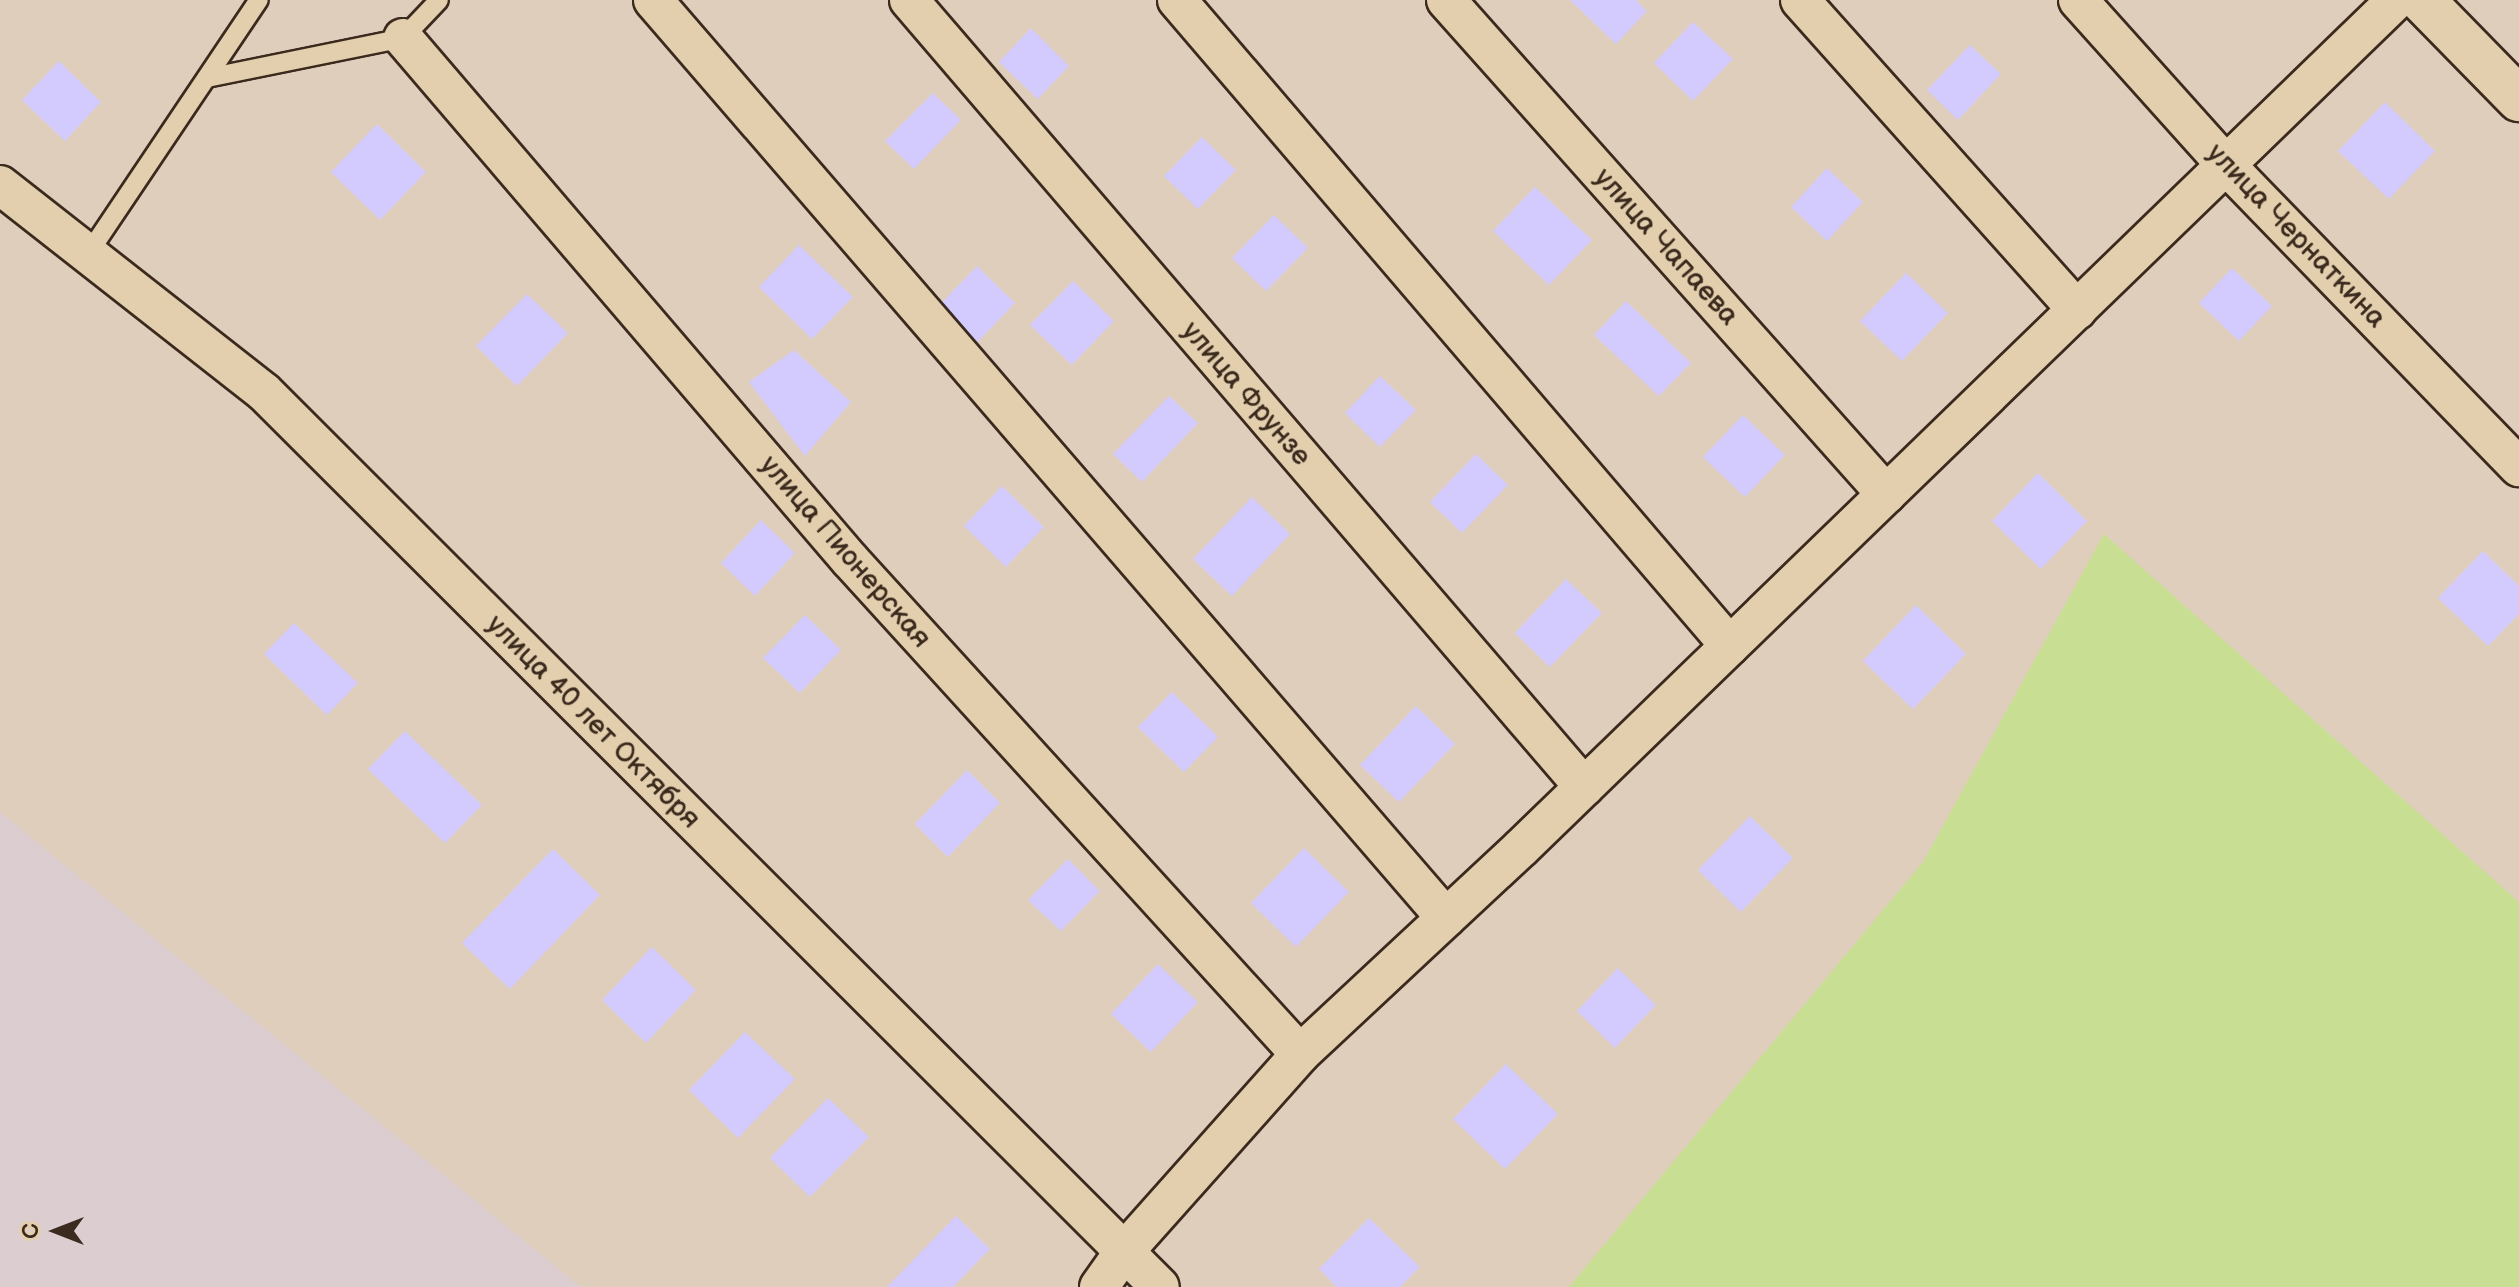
<!DOCTYPE html>
<meta charset="utf-8">
<style>
body{margin:0}
#map{position:relative;width:2519px;height:1287px;overflow:hidden;background:#e0cebd;font-family:"Balsamiq Sans",sans-serif}
div>[style]{position:absolute}
.built>*{inset:0;background:#dccdd0}
.green>*{inset:0;background:#c8de93}
.building>*{inset:0;background:#d3cbfd}
.roads{filter:drop-shadow(2px 0 #3b2a1e) drop-shadow(-2px 0 #3b2a1e) drop-shadow(0 2px #3b2a1e) drop-shadow(0 -2px #3b2a1e)}
.service>*{height:18px;margin:-9px;padding:0 9px;transform-origin:9px;border-radius:9px;background:#e3cfad}
.minor>*{height:38px;margin:-19px;padding:0 19px;transform-origin:19px;border-radius:19px;background:#e3cfad}
.tertiary>*{height:44px;margin:-22px;padding:0 22px;transform-origin:22px;border-radius:22px;background:#e3cfad}
span{translate:-50% -50%;white-space:nowrap;text-align:center;line-height:1.15;-webkit-text-stroke:8px #e3cfad;paint-order:stroke}
.street-label{font-size:28px;color:#3b2a1e}
.north{position:absolute;left:16px;top:1191px;width:80px;height:80px;-webkit-text-stroke:6px #e3cfad;paint-order:stroke;rotate:270deg;font-size:22px;font-weight:700;line-height:32px;text-align:center;color:#3b2a1e}
.north::after{content:'';display:block;margin:auto;width:28px;height:36px;background:#3b2a1e;clip-path:polygon(50% 0,100% 100%,50% 72%,0 100%)}
</style>
<div id="map">
<div class="built">
<i style="clip-path:polygon(0 812px,581px 1287px,0 1287px)"></i>
</div>
<div class="green">
<i style="clip-path:polygon(2104px 534px,2519px 902px,2519px 1287px,1569px 1287px,1923px 862px)"></i>
</div>
<div class="building">
<i style="clip-path:polygon(1570px 0,1636px 0,1647px 11px,1616px 44px)"></i>
<i style="clip-path:polygon(1693px 22px,1733px 59px,1693px 101px,1654px 63px)"></i>
<i style="clip-path:polygon(1031px 28px,1069px 66px,1038px 99px,999px 62px)"></i>
<i style="clip-path:polygon(1970px 45px,2001px 74px,1958px 120px,1927px 90px)"></i>
<i style="clip-path:polygon(59px 61px,101px 102px,65px 141px,22px 100px)"></i>
<i style="clip-path:polygon(933px 93px,961px 120px,914px 169px,885px 141px)"></i>
<i style="clip-path:polygon(2385px 102px,2435px 151px,2389px 199px,2338px 151px)"></i>
<i style="clip-path:polygon(377px 124px,426px 172px,380px 220px,331px 172px)"></i>
<i style="clip-path:polygon(1202px 137px,1236px 170px,1198px 209px,1164px 176px)"></i>
<i style="clip-path:polygon(1827px 168px,1863px 202px,1827px 241px,1791px 207px)"></i>
<i style="clip-path:polygon(1535px 187px,1592px 240px,1549px 285px,1493px 231px)"></i>
<i style="clip-path:polygon(1274px 215px,1308px 248px,1266px 291px,1232px 258px)"></i>
<i style="clip-path:polygon(799px 245px,853px 297px,812px 339px,759px 287px)"></i>
<i style="clip-path:polygon(977px 266px,1015px 303px,969px 351px,931px 314px)"></i>
<i style="clip-path:polygon(2232px 268px,2272px 306px,2239px 341px,2199px 303px)"></i>
<i style="clip-path:polygon(1906px 273px,1948px 313px,1902px 361px,1860px 321px)"></i>
<i style="clip-path:polygon(1073px 281px,1114px 321px,1072px 365px,1030px 325px)"></i>
<i style="clip-path:polygon(527px 294px,568px 333px,517px 386px,476px 346px)"></i>
<i style="clip-path:polygon(1626px 301px,1691px 363px,1659px 396px,1594px 335px)"></i>
<i style="clip-path:polygon(794px 350px,851px 402px,805px 456px,749px 382px)"></i>
<i style="clip-path:polygon(1380px 376px,1416px 410px,1380px 447px,1345px 413px)"></i>
<i style="clip-path:polygon(1169px 396px,1198px 423px,1142px 482px,1113px 454px)"></i>
<i style="clip-path:polygon(1743px 415px,1785px 455px,1745px 497px,1703px 457px)"></i>
<i style="clip-path:polygon(1476px 454px,1508px 485px,1462px 533px,1430px 502px)"></i>
<i style="clip-path:polygon(2038px 473px,2087px 521px,2041px 569px,1992px 521px)"></i>
<i style="clip-path:polygon(1002px 486px,1044px 527px,1006px 567px,964px 526px)"></i>
<i style="clip-path:polygon(1252px 497px,1290px 534px,1232px 596px,1193px 559px)"></i>
<i style="clip-path:polygon(761px 520px,795px 553px,755px 596px,721px 563px)"></i>
<i style="clip-path:polygon(2483px 551px,2519px 586px,2519px 614px,2488px 646px,2438px 598px)"></i>
<i style="clip-path:polygon(1566px 579px,1602px 613px,1550px 667px,1515px 633px)"></i>
<i style="clip-path:polygon(1916px 605px,1966px 654px,1913px 709px,1863px 661px)"></i>
<i style="clip-path:polygon(805px 615px,841px 650px,800px 693px,763px 658px)"></i>
<i style="clip-path:polygon(294px 623px,358px 683px,327px 715px,264px 654px)"></i>
<i style="clip-path:polygon(1172px 692px,1218px 737px,1184px 772px,1138px 727px)"></i>
<i style="clip-path:polygon(1416px 706px,1455px 744px,1399px 802px,1360px 765px)"></i>
<i style="clip-path:polygon(405px 731px,482px 805px,445px 843px,368px 769px)"></i>
<i style="clip-path:polygon(967px 770px,1000px 803px,948px 857px,915px 824px)"></i>
<i style="clip-path:polygon(1750px 816px,1793px 858px,1741px 912px,1698px 870px)"></i>
<i style="clip-path:polygon(1304px 848px,1349px 892px,1296px 947px,1251px 903px)"></i>
<i style="clip-path:polygon(553px 849px,600px 895px,510px 989px,462px 943px)"></i>
<i style="clip-path:polygon(1068px 859px,1100px 891px,1061px 931px,1028px 900px)"></i>
<i style="clip-path:polygon(652px 947px,696px 990px,646px 1043px,602px 1000px)"></i>
<i style="clip-path:polygon(1158px 964px,1198px 1002px,1151px 1052px,1111px 1014px)"></i>
<i style="clip-path:polygon(1618px 968px,1656px 1005px,1615px 1048px,1577px 1011px)"></i>
<i style="clip-path:polygon(745px 1032px,795px 1079px,738px 1138px,689px 1090px)"></i>
<i style="clip-path:polygon(1506px 1064px,1558px 1114px,1505px 1169px,1453px 1119px)"></i>
<i style="clip-path:polygon(828px 1098px,869px 1137px,810px 1197px,770px 1158px)"></i>
<i style="clip-path:polygon(956px 1216px,990px 1249px,953px 1287px,887px 1287px)"></i>
<i style="clip-path:polygon(1369px 1218px,1420px 1267px,1400px 1287px,1337px 1287px,1319px 1269px)"></i>
</div>
<div class="roads">
<div class="service">
<i style="left:207px;top:78px;width:200px;rotate:-11.5deg"></i>
<i style="left:403px;top:38px;width:52px;rotate:-46.5deg"></i>
<i style="left:88px;top:254px;width:306px;rotate:-56.1deg"></i>
</div>
<div class="minor">
<i style="left:653px;top:0;width:1213px;rotate:49.18deg"></i>
<i style="left:909px;top:0;width:1037px;rotate:49.38deg"></i>
<i style="left:1177px;top:0;width:850px;rotate:49.44deg"></i>
<i style="left:1446px;top:0;width:662px;rotate:48.31deg"></i>
<i style="left:1800px;top:0;width:416px;rotate:48.2deg"></i>
<i style="left:2078px;top:0;width:222px;rotate:48.1deg"></i>
<i style="left:2226px;top:165px;width:421px;rotate:45.9deg"></i>
<i style="left:403px;top:38px;width:687px;rotate:49.43deg"></i>
<i style="left:850px;top:560px;width:668px;rotate:47.67deg"></i>
<i style="left:0;top:185px;width:335px;rotate:38.1deg"></i>
<i style="left:264px;top:392px;width:1266px;rotate:44.97deg"></i>
<i style="left:1099px;top:1287px;width:42px;rotate:-54.8deg"></i>
<i style="left:1123px;top:1253px;width:266px;rotate:-48.3deg"></i>
<i style="left:1300px;top:1054px;width:302px;rotate:-43deg"></i>
<i style="left:1521px;top:848px;width:1218px;rotate:-44.1deg"></i>
</div>
<div class="tertiary">
<i style="left:2422px;top:0;width:139px;rotate:45.6deg"></i>
</div>
</div>
<div class="street-label">
<span style="left:2296px;top:236px;rotate:46deg">улица Чернаткина</span>
<span style="left:1666px;top:247px;rotate:48deg">улица Чапаева</span>
<span style="left:1246px;top:394px;rotate:49deg">улица Фрунзе</span>
<span style="left:845px;top:552px;rotate:49deg">улица Пионерская</span>
<span style="left:593px;top:722px;rotate:45deg">улица 40 лет Октября</span>
</div>
<div class="north">С</div>
</div>
